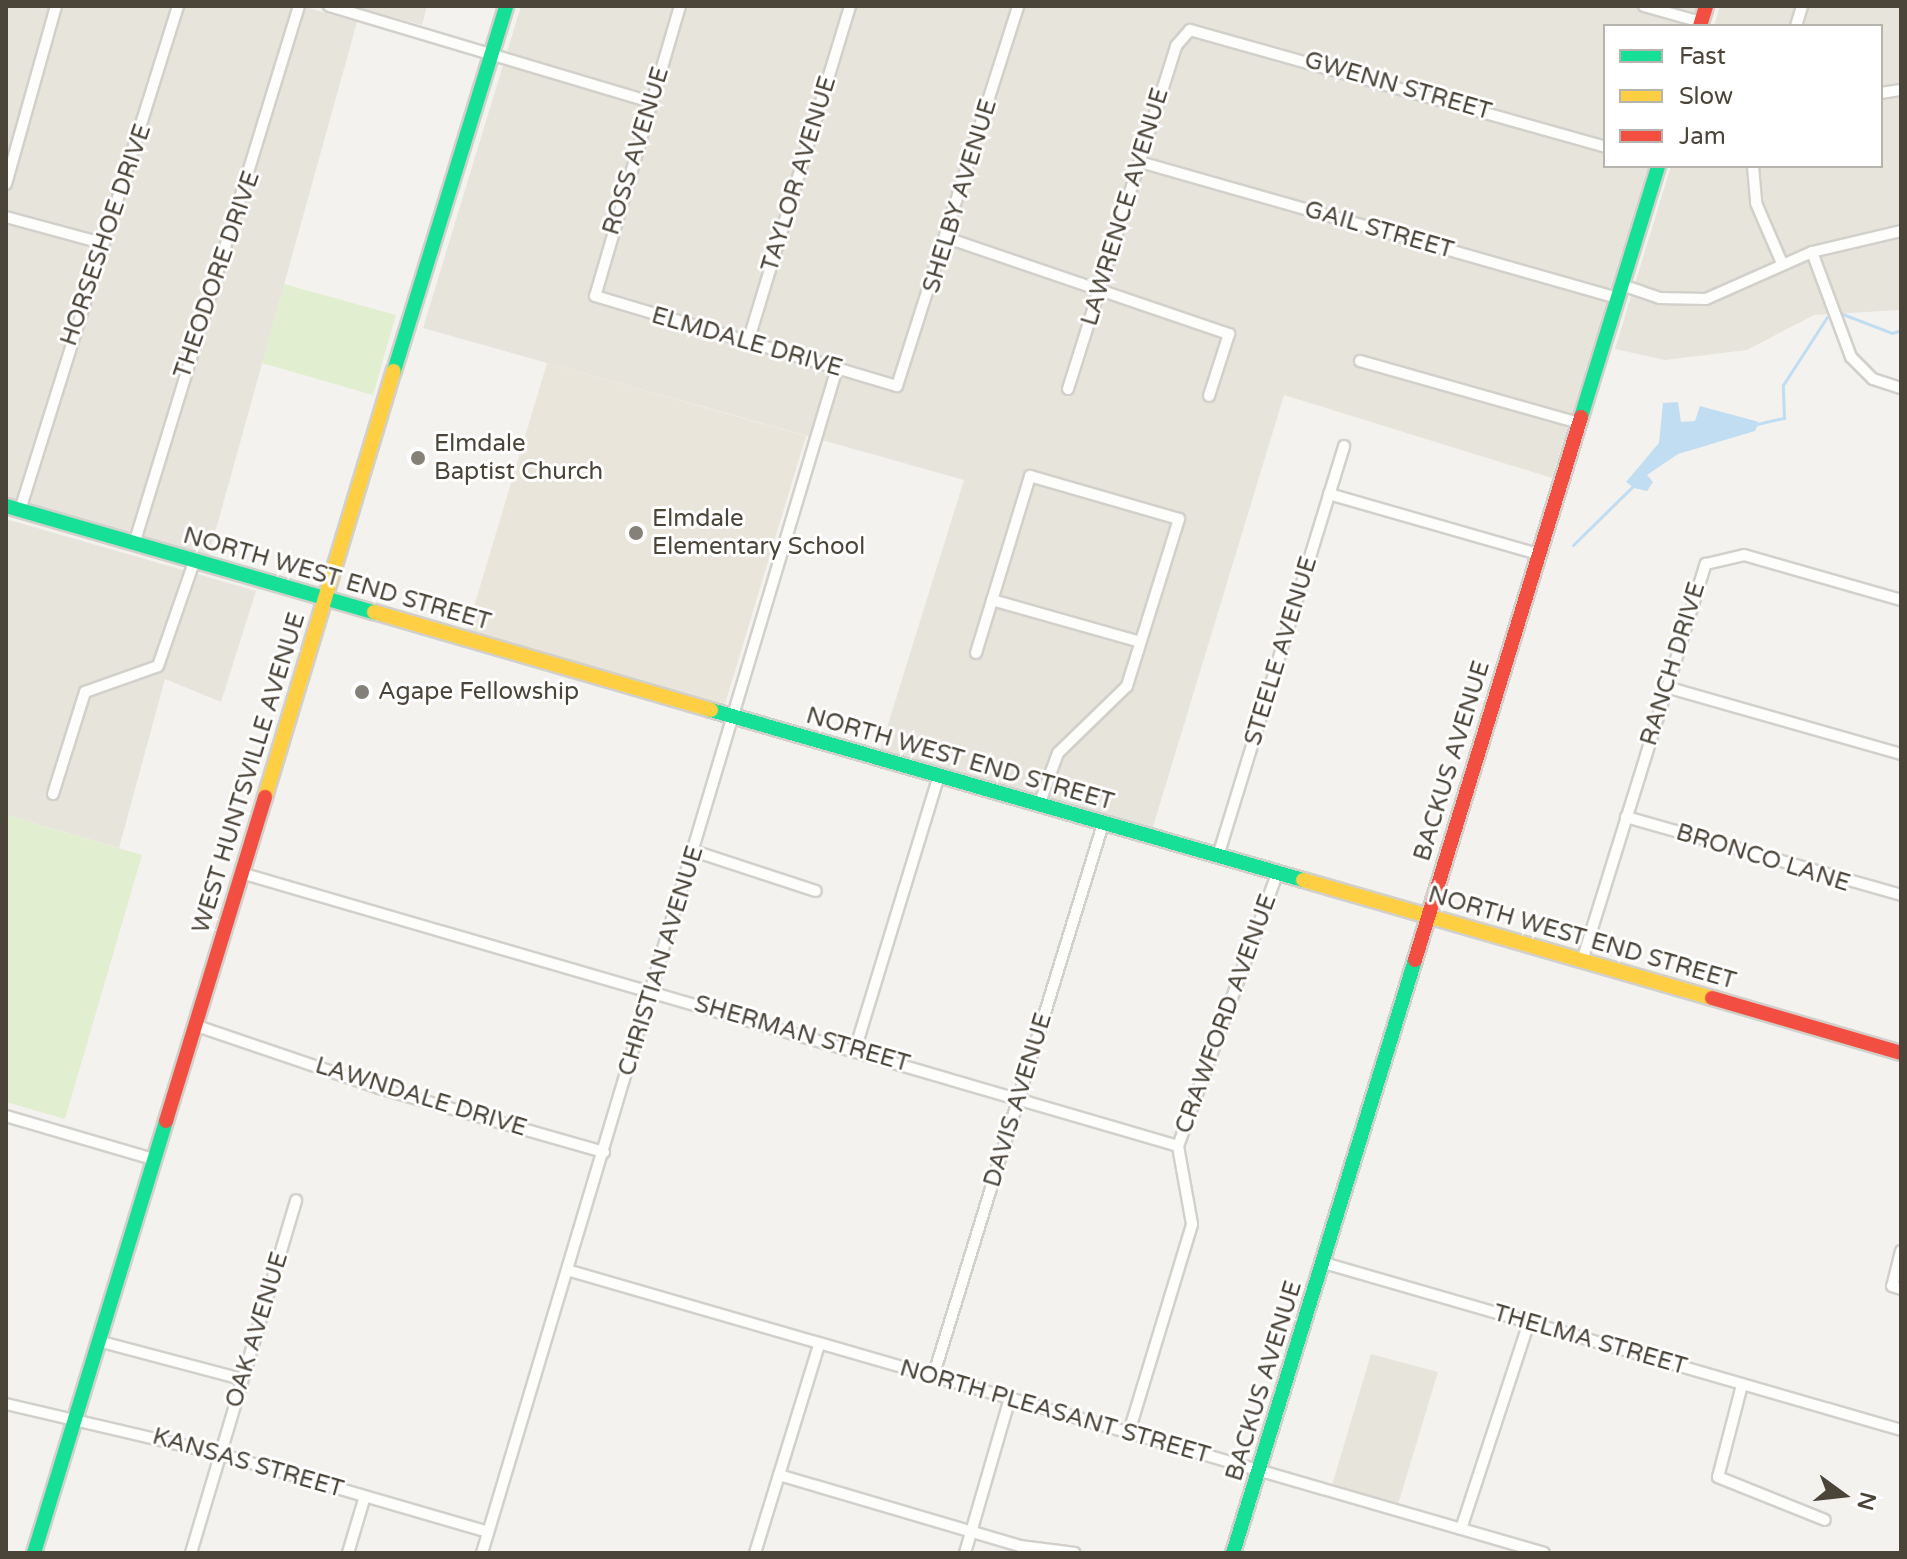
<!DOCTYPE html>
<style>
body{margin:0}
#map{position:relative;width:1907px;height:1559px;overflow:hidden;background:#f4f2ee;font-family:"Varela Round",sans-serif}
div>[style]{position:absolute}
.residential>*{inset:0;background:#e7e4dc}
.education>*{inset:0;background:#eae5da}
.green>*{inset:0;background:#e1eecf}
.water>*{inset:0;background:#c0ddf1}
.stream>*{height:3px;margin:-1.5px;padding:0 1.5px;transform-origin:1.5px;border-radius:1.5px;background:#c0ddf1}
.roads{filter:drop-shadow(2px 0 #d2d0cb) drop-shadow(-2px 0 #d2d0cb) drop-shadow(0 2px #d2d0cb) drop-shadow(0 -2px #d2d0cb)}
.street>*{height:10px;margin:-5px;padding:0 5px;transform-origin:5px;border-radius:5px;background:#fdfdfc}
.fast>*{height:14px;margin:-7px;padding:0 7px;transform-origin:7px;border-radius:7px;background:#16e098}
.slow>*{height:14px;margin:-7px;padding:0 7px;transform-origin:7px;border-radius:7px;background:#ffcf43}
.jam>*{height:14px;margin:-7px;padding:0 7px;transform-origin:7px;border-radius:7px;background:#f24e42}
.dots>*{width:22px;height:22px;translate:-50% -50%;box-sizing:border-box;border:4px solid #fff;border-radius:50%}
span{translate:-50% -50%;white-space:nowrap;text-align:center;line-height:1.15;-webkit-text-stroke:6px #fff;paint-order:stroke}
.street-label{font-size:24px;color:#4b4439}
.poi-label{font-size:24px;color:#4b4439}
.left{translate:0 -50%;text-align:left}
.frame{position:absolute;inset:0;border:8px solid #4b4439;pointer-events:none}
.legend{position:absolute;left:1603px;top:24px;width:280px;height:144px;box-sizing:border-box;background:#fff;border:2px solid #b7b4b0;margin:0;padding:10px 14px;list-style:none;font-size:24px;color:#4b4439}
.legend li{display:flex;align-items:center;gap:16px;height:40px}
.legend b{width:40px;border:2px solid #b7b4b0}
.north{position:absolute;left:1803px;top:1455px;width:80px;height:80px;-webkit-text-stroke:6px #fff;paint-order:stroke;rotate:105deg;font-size:22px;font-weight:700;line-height:32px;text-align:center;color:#4b4439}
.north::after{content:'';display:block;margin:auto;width:28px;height:36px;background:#4b4439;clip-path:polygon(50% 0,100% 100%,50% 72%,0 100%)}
</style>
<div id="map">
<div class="residential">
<i style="clip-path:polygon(6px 6px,302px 6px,357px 22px,208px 558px,6px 500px)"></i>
<i style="clip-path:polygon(353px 6px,427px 6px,422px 25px)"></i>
<i style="clip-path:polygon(521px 6px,1698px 6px,1692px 26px,1605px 26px,1605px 166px,1648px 166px,1552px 478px,1284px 395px,1152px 830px,880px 750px,964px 480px,423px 328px)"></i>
<i style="clip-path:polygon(1720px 6px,1901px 6px,1901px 310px,1814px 315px,1747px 350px,1665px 360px,1615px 349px,1671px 166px,1881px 166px,1881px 26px,1714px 26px)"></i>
<i style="clip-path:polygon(6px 519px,256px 591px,221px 702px,165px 679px,119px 848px,6px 815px)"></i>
<i style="clip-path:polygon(1371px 1354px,1438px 1372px,1396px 1511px,1330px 1492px)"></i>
</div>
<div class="education">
<i style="clip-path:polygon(547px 363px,806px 436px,725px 704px,467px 630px)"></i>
</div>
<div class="green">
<i style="clip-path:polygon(284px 284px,396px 315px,373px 395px,262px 363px)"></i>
<i style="clip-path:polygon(6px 815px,142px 855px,65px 1119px,6px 1102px)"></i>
</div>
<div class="water">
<i style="clip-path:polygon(1678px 402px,1681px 422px,1695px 421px,1700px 406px,1759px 422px,1755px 431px,1678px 454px,1647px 475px,1653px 482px,1647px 491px,1634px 488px,1626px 482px,1659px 443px,1663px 403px)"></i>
</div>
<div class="stream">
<i style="left:1840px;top:313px;width:56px;rotate:21deg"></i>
<i style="left:1892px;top:333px;width:9px;rotate:-18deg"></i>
<i style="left:1757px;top:424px;width:28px;rotate:-13deg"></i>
<i style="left:1784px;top:418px;width:33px;rotate:-92deg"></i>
<i style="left:1783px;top:385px;width:81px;rotate:-57.1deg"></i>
<i style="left:1573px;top:545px;width:84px;rotate:-44.5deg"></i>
</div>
<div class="roads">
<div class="street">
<i style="left:329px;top:6px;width:336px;rotate:16.6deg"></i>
<i style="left:680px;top:6px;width:302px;rotate:106.3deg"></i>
<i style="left:595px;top:296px;width:315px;rotate:16.6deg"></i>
<i style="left:897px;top:386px;width:399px;rotate:-72.3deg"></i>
<i style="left:1644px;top:6px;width:59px;rotate:15.7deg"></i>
<i style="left:1796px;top:26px;width:21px;rotate:-73deg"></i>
<i style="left:1881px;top:93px;width:20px;rotate:-9deg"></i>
<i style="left:1140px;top:162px;width:497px;rotate:15.9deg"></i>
<i style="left:1753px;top:166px;width:37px;rotate:85deg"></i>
<i style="left:1756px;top:203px;width:65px;rotate:66.6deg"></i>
<i style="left:6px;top:184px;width:185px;rotate:-74.3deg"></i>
<i style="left:6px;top:217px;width:95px;rotate:15.2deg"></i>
<i style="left:947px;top:238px;width:298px;rotate:18.8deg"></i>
<i style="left:1229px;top:334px;width:65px;rotate:107.9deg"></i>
<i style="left:1812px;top:252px;width:112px;rotate:69.6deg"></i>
<i style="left:1851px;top:357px;width:31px;rotate:45deg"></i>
<i style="left:1873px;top:379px;width:29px;rotate:18deg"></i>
<i style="left:1622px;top:285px;width:40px;rotate:18.9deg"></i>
<i style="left:1660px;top:298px;width:46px;rotate:1.2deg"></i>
<i style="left:1706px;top:299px;width:116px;rotate:-23.9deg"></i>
<i style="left:1812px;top:252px;width:91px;rotate:-13.3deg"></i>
<i style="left:748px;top:342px;width:351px;rotate:-73.1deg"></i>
<i style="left:1360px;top:361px;width:228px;rotate:15.8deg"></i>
<i style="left:1068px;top:389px;width:360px;rotate:-72.5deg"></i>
<i style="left:1176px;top:46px;width:21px;rotate:-49deg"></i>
<i style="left:1190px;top:30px;width:431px;rotate:15.7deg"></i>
<i style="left:1329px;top:494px;width:217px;rotate:16deg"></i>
<i style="left:20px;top:510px;width:528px;rotate:-72.59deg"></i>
<i style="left:134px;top:544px;width:563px;rotate:-72.95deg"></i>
<i style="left:992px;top:600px;width:154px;rotate:15.8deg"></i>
<i style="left:976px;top:653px;width:185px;rotate:-73deg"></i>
<i style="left:1030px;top:476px;width:155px;rotate:16.1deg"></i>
<i style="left:1179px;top:519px;width:175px;rotate:107.3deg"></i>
<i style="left:1127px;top:686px;width:96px;rotate:135.8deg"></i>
<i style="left:1058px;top:753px;width:55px;rotate:110.1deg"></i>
<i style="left:1666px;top:687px;width:244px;rotate:15.9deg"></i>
<i style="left:53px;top:794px;width:107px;rotate:-72.6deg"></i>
<i style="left:85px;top:692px;width:77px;rotate:-19.6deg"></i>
<i style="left:158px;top:666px;width:110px;rotate:-70.9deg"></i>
<i style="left:1626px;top:817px;width:286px;rotate:15.8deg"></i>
<i style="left:694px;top:851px;width:128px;rotate:18.2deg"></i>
<i style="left:1218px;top:856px;width:429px;rotate:-72.9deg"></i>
<i style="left:241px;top:873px;width:976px;rotate:16.24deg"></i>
<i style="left:1582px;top:961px;width:416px;rotate:-72.7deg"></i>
<i style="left:1706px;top:564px;width:39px;rotate:-13deg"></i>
<i style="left:1744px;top:555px;width:163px;rotate:16deg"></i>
<i style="left:194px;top:1025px;width:195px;rotate:18.8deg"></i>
<i style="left:379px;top:1088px;width:234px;rotate:15.9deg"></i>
<i style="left:855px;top:1050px;width:288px;rotate:-73deg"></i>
<i style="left:6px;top:1116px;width:153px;rotate:16.3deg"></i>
<i style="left:1901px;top:1251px;width:36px;rotate:104deg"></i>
<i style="left:1892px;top:1286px;width:9px;rotate:18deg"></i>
<i style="left:1324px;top:1263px;width:601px;rotate:16.14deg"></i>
<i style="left:567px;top:1270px;width:1017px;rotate:16.15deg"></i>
<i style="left:98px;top:1341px;width:149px;rotate:14.8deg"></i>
<i style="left:933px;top:1377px;width:579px;rotate:-72.91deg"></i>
<i style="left:1742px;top:1385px;width:95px;rotate:104.6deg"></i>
<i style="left:1718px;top:1477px;width:115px;rotate:21.9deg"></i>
<i style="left:6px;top:1404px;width:220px;rotate:13.2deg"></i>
<i style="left:220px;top:1454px;width:279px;rotate:16.2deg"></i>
<i style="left:1129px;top:1432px;width:217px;rotate:-73.1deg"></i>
<i style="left:1192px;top:1224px;width:79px;rotate:-100.2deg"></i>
<i style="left:1178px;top:1146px;width:289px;rotate:-70deg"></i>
<i style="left:779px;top:1475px;width:251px;rotate:16.4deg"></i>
<i style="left:1020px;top:1546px;width:55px;rotate:7.3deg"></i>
<i style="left:1461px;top:1529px;width:218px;rotate:-71.8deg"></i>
<i style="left:191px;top:1553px;width:368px;rotate:-73.4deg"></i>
<i style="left:348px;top:1553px;width:59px;rotate:-73.4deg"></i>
<i style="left:482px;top:1553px;width:1237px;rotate:-73.32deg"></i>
<i style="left:755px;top:1553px;width:218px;rotate:-72.9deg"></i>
<i style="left:965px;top:1553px;width:161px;rotate:-73.8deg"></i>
</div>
<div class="fast">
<i style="left:394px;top:371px;width:382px;rotate:-72.9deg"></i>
<i style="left:1581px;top:417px;width:263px;rotate:-72.9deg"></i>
<i style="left:6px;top:506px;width:383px;rotate:16.1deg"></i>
<i style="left:711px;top:710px;width:616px;rotate:16.02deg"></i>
<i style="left:34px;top:1553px;width:452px;rotate:-73deg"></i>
<i style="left:1233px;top:1553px;width:620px;rotate:-72.94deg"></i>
</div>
<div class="slow">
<i style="left:374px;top:612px;width:351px;rotate:16.2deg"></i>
<i style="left:265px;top:797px;width:445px;rotate:-73.2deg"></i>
<i style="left:1303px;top:880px;width:426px;rotate:16.1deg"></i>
</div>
<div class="jam">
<i style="left:1700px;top:26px;width:21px;rotate:-73deg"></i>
<i style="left:1415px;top:960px;width:568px;rotate:-73deg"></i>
<i style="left:1712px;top:998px;width:197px;rotate:16.2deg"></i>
<i style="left:166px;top:1121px;width:339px;rotate:-73deg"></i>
</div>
</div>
<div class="dots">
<i style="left:418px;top:458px;background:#868178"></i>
<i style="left:636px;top:533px;background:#868178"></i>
<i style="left:362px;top:692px;background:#868178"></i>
</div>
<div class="street-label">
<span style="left:1398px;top:86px;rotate:16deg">GWENN STREET</span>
<span style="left:636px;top:151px;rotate:-73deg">ROSS AVENUE</span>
<span style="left:799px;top:174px;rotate:-73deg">TAYLOR AVENUE</span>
<span style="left:960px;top:196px;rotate:-73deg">SHELBY AVENUE</span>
<span style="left:1125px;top:207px;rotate:-73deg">LAWRENCE AVENUE</span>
<span style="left:1379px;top:230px;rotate:16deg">GAIL STREET</span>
<span style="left:106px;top:235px;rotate:-71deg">HORSESHOE DRIVE</span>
<span style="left:217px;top:275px;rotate:-71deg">THEODORE DRIVE</span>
<span style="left:747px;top:342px;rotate:16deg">ELMDALE DRIVE</span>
<span style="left:337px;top:579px;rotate:16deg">NORTH WEST END STREET</span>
<span style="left:1281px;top:651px;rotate:-73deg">STEELE AVENUE</span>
<span style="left:1673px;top:664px;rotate:-73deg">RANCH DRIVE</span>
<span style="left:960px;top:759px;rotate:16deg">NORTH WEST END STREET</span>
<span style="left:1452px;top:761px;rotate:-73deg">BACKUS AVENUE</span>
<span style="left:249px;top:773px;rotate:-73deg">WEST HUNTSVILLE AVENUE</span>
<span style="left:1763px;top:858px;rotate:17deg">BRONCO LANE</span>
<span style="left:1582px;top:938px;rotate:16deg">NORTH WEST END STREET</span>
<span style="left:661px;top:961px;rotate:-73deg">CHRISTIAN AVENUE</span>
<span style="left:1226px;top:1014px;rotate:-70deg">CRAWFORD AVENUE</span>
<span style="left:802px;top:1034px;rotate:16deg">SHERMAN STREET</span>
<span style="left:421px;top:1097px;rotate:17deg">LAWNDALE DRIVE</span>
<span style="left:1018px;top:1100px;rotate:-73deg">DAVIS AVENUE</span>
<span style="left:257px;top:1330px;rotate:-73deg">OAK AVENUE</span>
<span style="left:1590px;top:1340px;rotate:16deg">THELMA STREET</span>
<span style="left:1264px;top:1381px;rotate:-73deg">BACKUS AVENUE</span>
<span style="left:1055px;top:1412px;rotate:16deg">NORTH PLEASANT STREET</span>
<span style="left:248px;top:1463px;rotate:16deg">KANSAS STREET</span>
</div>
<div class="poi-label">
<span class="left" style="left:434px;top:458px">Elmdale<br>Baptist Church</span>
<span class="left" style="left:652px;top:533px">Elmdale<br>Elementary School</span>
<span class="left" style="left:378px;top:692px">Agape Fellowship</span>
</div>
<div class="frame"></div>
<ul class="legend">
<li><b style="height:10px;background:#16e098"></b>Fast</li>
<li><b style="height:10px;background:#ffcf43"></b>Slow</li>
<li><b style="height:10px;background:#f24e42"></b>Jam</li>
</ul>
<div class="north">N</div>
</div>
